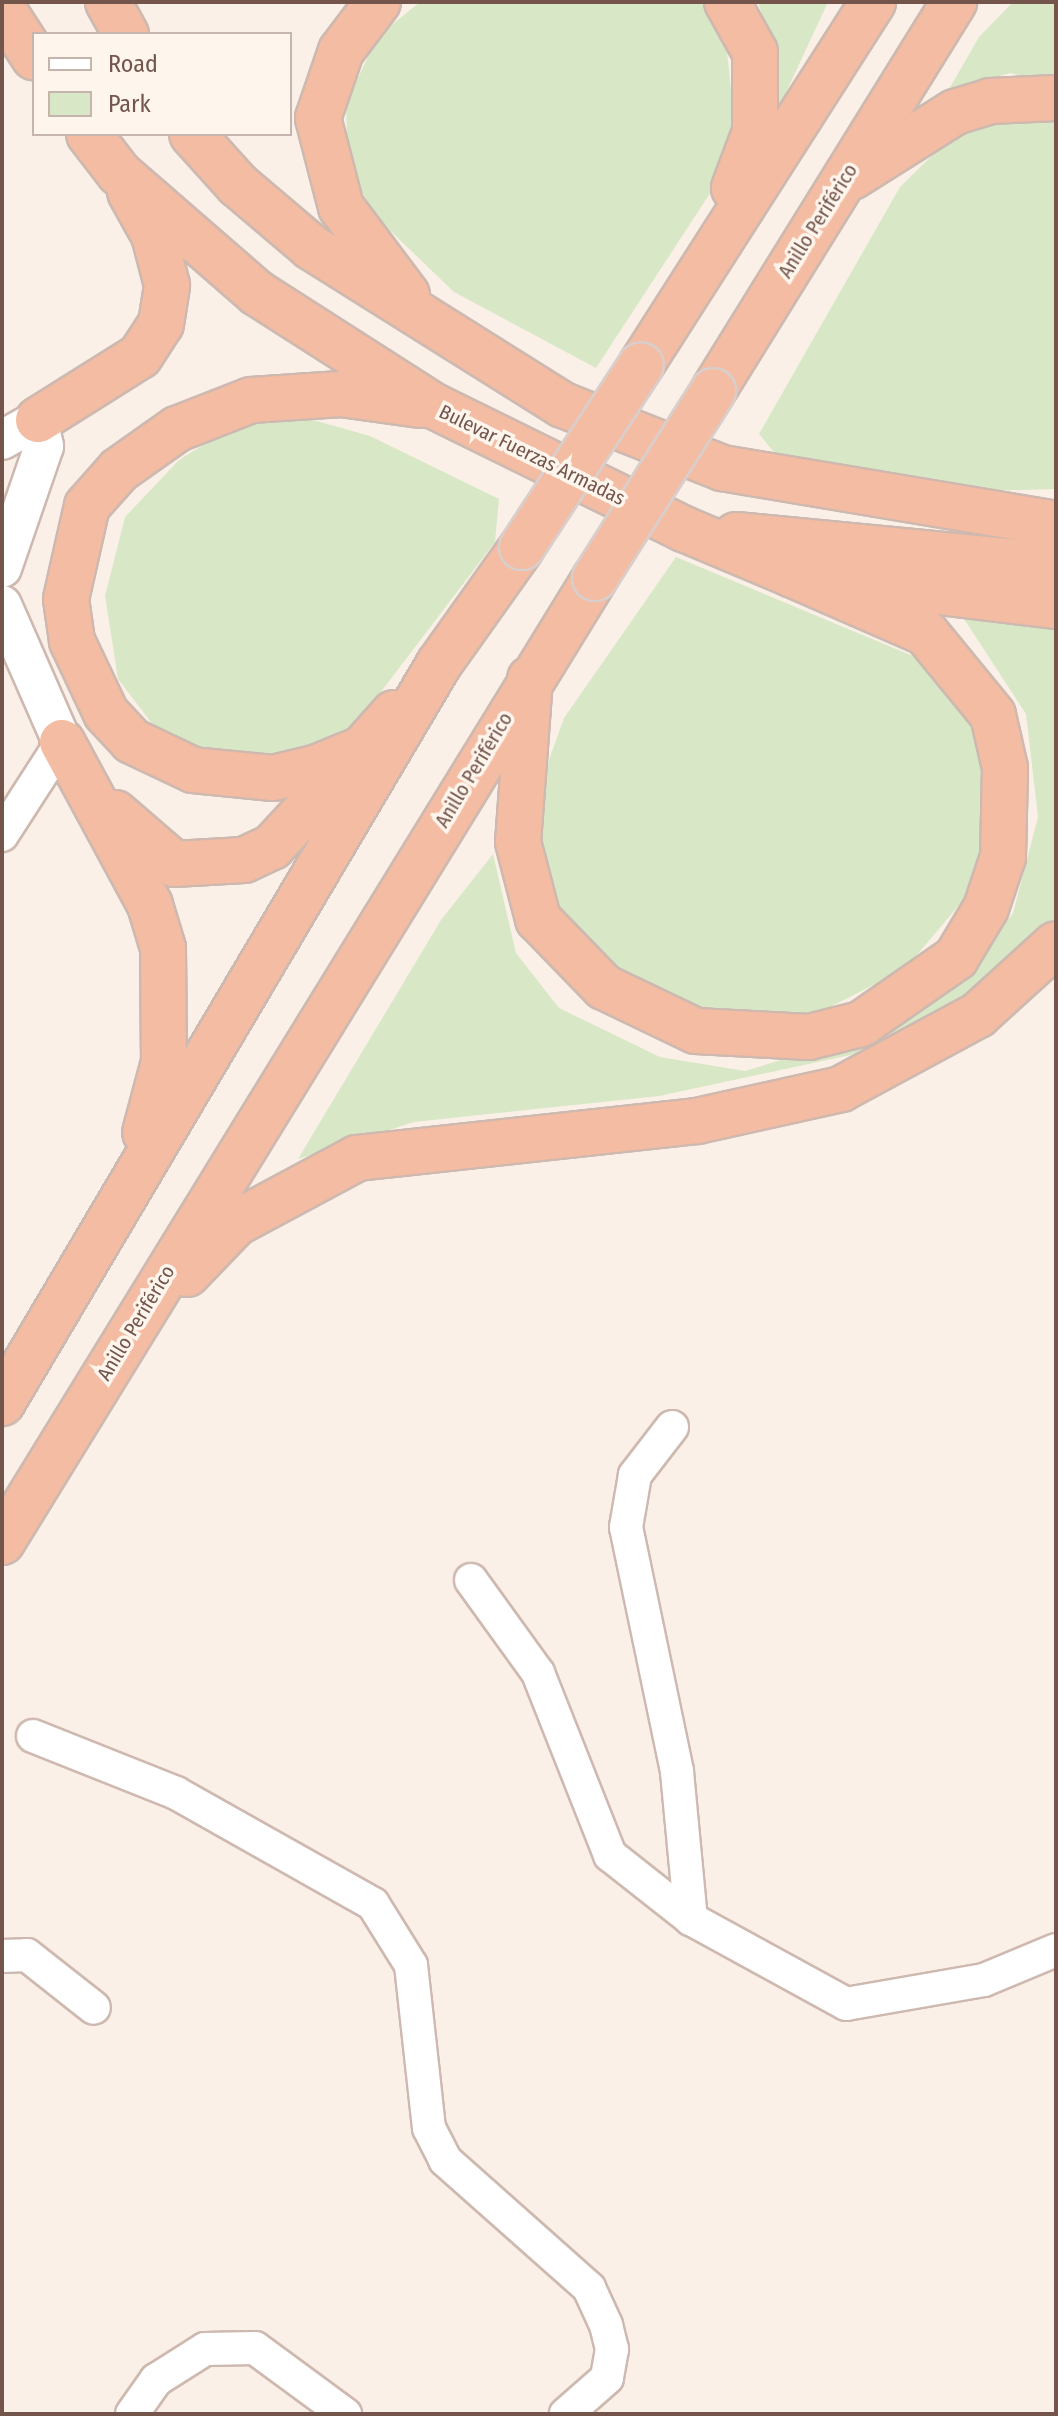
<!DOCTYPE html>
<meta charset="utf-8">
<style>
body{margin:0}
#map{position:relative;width:1058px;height:2416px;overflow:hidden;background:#fbf0e7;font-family:"Fira Sans Condensed",sans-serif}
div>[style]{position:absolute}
.green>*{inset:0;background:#d8e8c6}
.roads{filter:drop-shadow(2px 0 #ceb9b0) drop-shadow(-2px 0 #ceb9b0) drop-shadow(0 2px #ceb9b0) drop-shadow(0 -2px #ceb9b0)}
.minor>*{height:32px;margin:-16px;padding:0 16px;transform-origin:16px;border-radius:16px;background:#fff}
.tertiary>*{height:38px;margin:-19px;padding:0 19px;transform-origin:19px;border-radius:19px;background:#fff}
.trunk>*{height:44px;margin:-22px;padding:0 22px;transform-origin:22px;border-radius:22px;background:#f4bca2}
.bridges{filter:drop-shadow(2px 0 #d8cfcd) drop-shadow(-2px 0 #d8cfcd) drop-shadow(0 2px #d8cfcd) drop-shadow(0 -2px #d8cfcd)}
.trunk-bridge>*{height:44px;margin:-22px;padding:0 22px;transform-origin:22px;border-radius:22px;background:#f4bca2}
span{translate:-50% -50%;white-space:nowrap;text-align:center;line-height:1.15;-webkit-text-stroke:7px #fef5ed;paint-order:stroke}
.street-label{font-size:20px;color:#73554c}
.frame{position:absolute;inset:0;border:4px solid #73554c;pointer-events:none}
.legend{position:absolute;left:32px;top:32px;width:260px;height:104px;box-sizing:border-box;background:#fef5ed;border:2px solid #c6b5ad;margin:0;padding:10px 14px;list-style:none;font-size:24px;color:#73554c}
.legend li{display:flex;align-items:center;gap:16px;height:40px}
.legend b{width:40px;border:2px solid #c6b5ad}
</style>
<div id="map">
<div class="green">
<i style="clip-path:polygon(420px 2px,706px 2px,727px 52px,734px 117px,722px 175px,596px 368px,454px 292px,377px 218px,348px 167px,346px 104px,377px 37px)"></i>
<i style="clip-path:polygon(758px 2px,828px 2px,776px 114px,777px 65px)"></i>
<i style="clip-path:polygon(1013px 2px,1056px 2px,1056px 84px,1010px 73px,948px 91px,979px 37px)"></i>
<i style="clip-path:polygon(1026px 110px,1056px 111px,1056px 489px,987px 491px,778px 457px,759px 434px,900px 187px,947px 141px)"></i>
<i style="clip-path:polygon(306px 418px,370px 436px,499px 499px,495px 542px,358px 722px,295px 761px,223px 758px,160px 734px,118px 679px,105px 596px,125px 517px,179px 460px,235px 425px)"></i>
<i style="clip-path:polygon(676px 557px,920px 659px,961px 699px,997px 775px,976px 885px,905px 969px,822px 1011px,752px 1022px,684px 1011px,629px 985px,576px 939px,552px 898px,537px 847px,540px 785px,564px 718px)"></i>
<i style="clip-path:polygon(964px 619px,1056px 629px,1056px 920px,1029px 948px,911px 1042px,659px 1096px,414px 1122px,298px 1159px,441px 920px,493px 854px,516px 953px,559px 1008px,660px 1057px,745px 1071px,906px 1022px,967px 973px,1013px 913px,1038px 817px,1026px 714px)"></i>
</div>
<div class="roads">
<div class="minor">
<i style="left:2px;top:835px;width:111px;rotate:-57.2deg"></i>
<i style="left:672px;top:1427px;width:61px;rotate:127.6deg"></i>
<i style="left:635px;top:1475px;width:53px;rotate:99.8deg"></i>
<i style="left:626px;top:1527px;width:250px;rotate:78.2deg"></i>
<i style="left:677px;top:1772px;width:148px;rotate:84.6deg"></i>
<i style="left:471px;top:1580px;width:115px;rotate:54.2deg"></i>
<i style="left:538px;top:1673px;width:196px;rotate:68.4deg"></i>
<i style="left:610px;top:1855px;width:103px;rotate:38.3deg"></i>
<i style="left:691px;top:1919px;width:177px;rotate:28.7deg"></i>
<i style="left:846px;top:2004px;width:140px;rotate:-9.9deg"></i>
<i style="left:984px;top:1980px;width:78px;rotate:-22.6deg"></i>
<i style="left:33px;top:1736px;width:154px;rotate:21.7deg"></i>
<i style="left:176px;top:1793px;width:226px;rotate:29.4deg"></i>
<i style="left:373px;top:1904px;width:72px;rotate:58.1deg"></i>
<i style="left:411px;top:1965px;width:164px;rotate:83.7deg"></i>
<i style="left:429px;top:2128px;width:36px;rotate:63deg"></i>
<i style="left:445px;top:2160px;width:193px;rotate:41.6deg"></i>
<i style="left:589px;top:2288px;width:41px;rotate:65.3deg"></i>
<i style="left:606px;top:2325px;width:25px;rotate:76deg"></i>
<i style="left:612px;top:2349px;width:29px;rotate:100deg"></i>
<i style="left:607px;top:2378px;width:55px;rotate:138.7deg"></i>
<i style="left:2px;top:1956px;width:25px;rotate:-2deg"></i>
<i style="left:27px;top:1955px;width:85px;rotate:38.3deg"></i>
<i style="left:132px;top:2414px;width:42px;rotate:-54.8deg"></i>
<i style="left:156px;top:2380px;width:58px;rotate:-32.3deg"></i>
<i style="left:205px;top:2349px;width:50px;rotate:-1.1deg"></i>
<i style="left:255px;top:2348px;width:112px;rotate:36.3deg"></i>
</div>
<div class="tertiary">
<i style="left:2px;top:440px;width:41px;rotate:-29.1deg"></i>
<i style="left:38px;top:420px;width:27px;rotate:77deg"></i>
<i style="left:44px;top:446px;width:129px;rotate:109deg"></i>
<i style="left:2px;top:605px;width:150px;rotate:66.3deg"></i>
</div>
<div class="trunk">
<i style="left:108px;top:2px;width:37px;rotate:61deg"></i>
<i style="left:378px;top:2px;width:61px;rotate:127.1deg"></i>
<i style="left:341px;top:51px;width:71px;rotate:108.9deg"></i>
<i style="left:318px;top:118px;width:92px;rotate:75.5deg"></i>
<i style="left:341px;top:207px;width:110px;rotate:53.1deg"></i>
<i style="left:727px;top:2px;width:57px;rotate:60.8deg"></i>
<i style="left:755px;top:52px;width:80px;rotate:90deg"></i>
<i style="left:755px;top:132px;width:60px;rotate:110.6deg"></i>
<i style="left:2px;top:8px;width:59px;rotate:56.9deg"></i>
<i style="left:89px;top:134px;width:49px;rotate:52.4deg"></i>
<i style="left:119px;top:173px;width:183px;rotate:41deg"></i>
<i style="left:257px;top:293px;width:210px;rotate:32.6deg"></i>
<i style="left:434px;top:406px;width:279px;rotate:26.2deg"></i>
<i style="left:684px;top:529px;width:116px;rotate:22.8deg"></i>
<i style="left:791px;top:574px;width:267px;rotate:6.9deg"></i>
<i style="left:192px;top:134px;width:69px;rotate:48deg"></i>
<i style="left:238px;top:185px;width:96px;rotate:40.3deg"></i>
<i style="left:311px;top:247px;width:297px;rotate:32.1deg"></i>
<i style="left:563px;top:405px;width:171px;rotate:21.6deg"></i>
<i style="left:722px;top:468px;width:339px;rotate:9.5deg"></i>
<i style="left:852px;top:177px;width:122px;rotate:-32.3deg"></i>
<i style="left:955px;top:112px;width:37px;rotate:-17deg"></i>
<i style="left:990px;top:101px;width:66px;rotate:-2.6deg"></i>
<i style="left:641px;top:365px;width:431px;rotate:-57.4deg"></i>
<i style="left:713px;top:391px;width:458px;rotate:-58.2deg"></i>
<i style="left:38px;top:420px;width:120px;rotate:-32.1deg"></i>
<i style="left:140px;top:356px;width:38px;rotate:-57deg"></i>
<i style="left:161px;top:324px;width:39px;rotate:-81deg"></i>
<i style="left:167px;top:285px;width:52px;rotate:-104.6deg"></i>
<i style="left:154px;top:235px;width:49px;rotate:-119.2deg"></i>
<i style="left:736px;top:535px;width:321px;rotate:5.5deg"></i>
<i style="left:530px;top:679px;width:163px;rotate:94.2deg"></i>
<i style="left:518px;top:842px;width:80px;rotate:75.4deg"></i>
<i style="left:538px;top:919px;width:95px;rotate:45.9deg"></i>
<i style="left:604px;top:987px;width:102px;rotate:25.6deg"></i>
<i style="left:696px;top:1031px;width:113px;rotate:3deg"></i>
<i style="left:809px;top:1037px;width:54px;rotate:-14deg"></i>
<i style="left:861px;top:1024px;width:116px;rotate:-34.8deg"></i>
<i style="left:956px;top:958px;width:58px;rotate:-59deg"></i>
<i style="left:986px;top:908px;width:54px;rotate:-71.6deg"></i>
<i style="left:1003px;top:857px;width:89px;rotate:-88.7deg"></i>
<i style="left:1005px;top:768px;width:54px;rotate:-102.8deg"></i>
<i style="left:993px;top:715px;width:106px;rotate:-129.3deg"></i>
<i style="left:926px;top:633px;width:147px;rotate:-156.4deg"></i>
<i style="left:394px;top:713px;width:48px;rotate:131.6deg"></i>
<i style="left:362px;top:749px;width:51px;rotate:158deg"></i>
<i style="left:315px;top:768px;width:43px;rotate:166.6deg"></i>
<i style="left:273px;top:778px;width:80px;rotate:-174.3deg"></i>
<i style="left:193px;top:770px;width:68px;rotate:-154.6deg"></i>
<i style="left:132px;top:741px;width:38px;rotate:-133deg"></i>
<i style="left:106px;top:713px;width:80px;rotate:-115.3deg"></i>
<i style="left:72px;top:641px;width:42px;rotate:-98.1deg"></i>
<i style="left:66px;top:599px;width:95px;rotate:-77.3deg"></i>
<i style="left:87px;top:506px;width:48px;rotate:-48.4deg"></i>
<i style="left:119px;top:470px;width:71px;rotate:-35.3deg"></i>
<i style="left:177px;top:429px;width:79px;rotate:-21.4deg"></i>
<i style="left:251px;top:400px;width:90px;rotate:-3.8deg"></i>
<i style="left:341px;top:394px;width:80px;rotate:7.9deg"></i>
<i style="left:62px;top:742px;width:185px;rotate:61.6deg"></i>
<i style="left:150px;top:905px;width:45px;rotate:73.2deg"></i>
<i style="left:163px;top:948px;width:114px;rotate:89.5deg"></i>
<i style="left:164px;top:1062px;width:73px;rotate:105deg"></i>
<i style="left:115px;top:813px;width:78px;rotate:40.8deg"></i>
<i style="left:174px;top:864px;width:70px;rotate:-3.3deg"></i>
<i style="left:244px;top:860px;width:31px;rotate:-25deg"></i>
<i style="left:272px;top:847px;width:127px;rotate:-47.2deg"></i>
<i style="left:187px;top:1274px;width:71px;rotate:-46.1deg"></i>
<i style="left:236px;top:1223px;width:137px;rotate:-28.2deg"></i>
<i style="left:357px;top:1158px;width:342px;rotate:-6.2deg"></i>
<i style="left:697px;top:1121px;width:148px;rotate:-12.5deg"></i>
<i style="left:841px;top:1089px;width:156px;rotate:-28.4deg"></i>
<i style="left:978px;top:1015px;width:105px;rotate:-42.3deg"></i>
<i style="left:2px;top:1403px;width:859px;rotate:-59.4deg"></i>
<i style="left:439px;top:664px;width:143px;rotate:-54.6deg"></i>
<i style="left:2px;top:1542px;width:1132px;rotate:-58.4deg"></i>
</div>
</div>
<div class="bridges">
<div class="trunk-bridge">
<i style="left:522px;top:547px;width:217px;rotate:-56.8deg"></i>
<i style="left:595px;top:578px;width:221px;rotate:-57.7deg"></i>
</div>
</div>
<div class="street-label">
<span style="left:818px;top:221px;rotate:-58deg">Anillo Periférico</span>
<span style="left:532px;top:455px;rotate:26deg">Bulevar Fuerzas Armadas</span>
<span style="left:474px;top:770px;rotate:-59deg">Anillo Periférico</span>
<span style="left:136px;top:1323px;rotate:-59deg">Anillo Periférico</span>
</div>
<div class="frame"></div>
<ul class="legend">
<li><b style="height:10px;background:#fff"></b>Road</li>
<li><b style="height:22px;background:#d8e8c6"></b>Park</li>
</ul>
</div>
